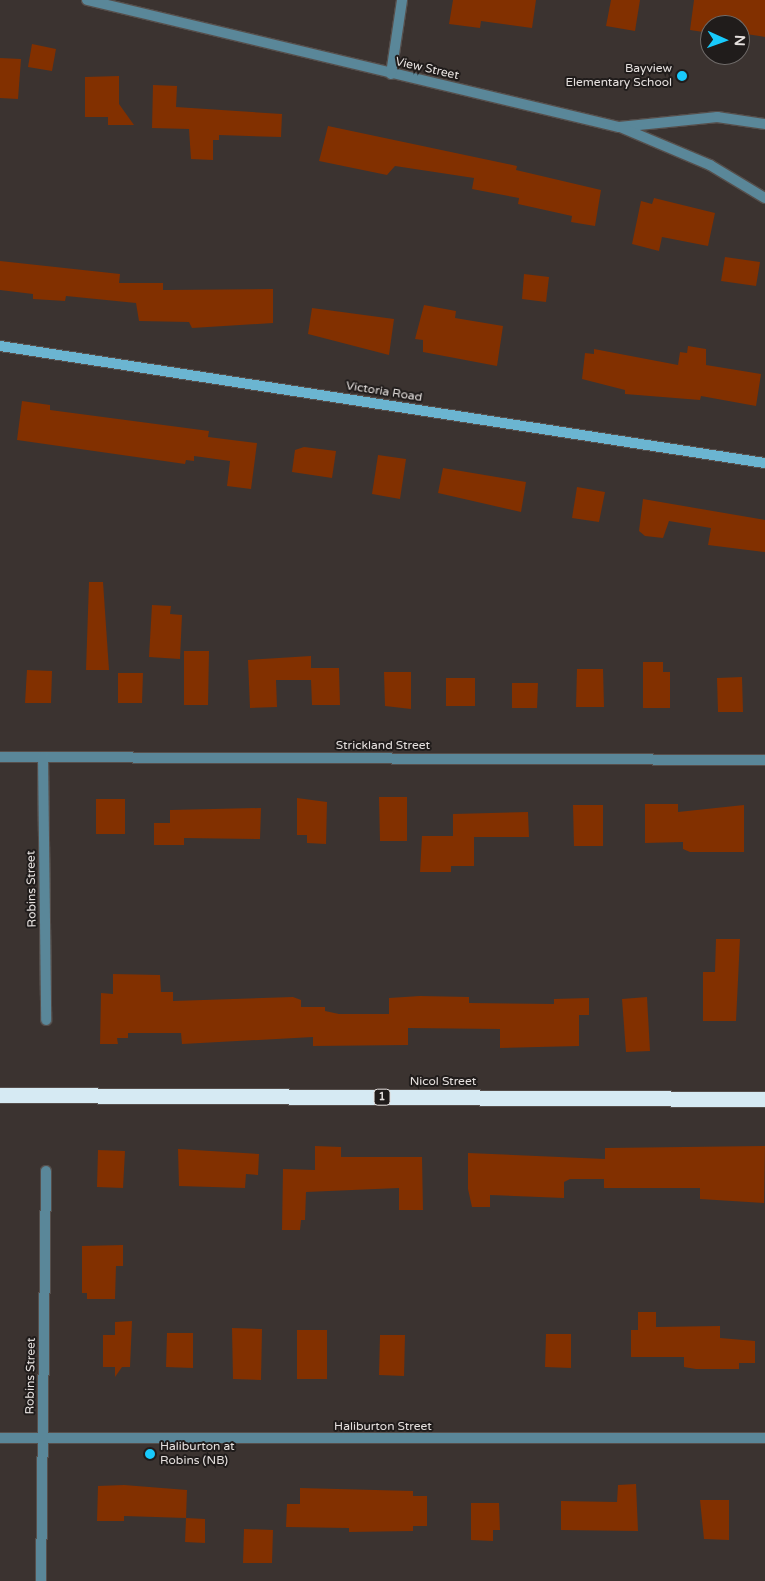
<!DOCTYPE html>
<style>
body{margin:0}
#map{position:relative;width:765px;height:1581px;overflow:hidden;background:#3b3330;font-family:"Varela Round",sans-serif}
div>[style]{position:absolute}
.building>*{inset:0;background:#823000}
.roads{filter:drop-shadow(1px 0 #564f4c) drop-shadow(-1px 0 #564f4c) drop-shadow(0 1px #564f4c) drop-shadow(0 -1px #564f4c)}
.street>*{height:10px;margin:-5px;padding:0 5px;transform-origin:5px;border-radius:5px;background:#5a8799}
.secondary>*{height:10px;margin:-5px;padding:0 5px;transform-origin:5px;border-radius:5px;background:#6bb5d1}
.highway>*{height:15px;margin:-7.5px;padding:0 7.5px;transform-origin:7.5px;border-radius:7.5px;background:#d6eaf3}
.dots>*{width:14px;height:14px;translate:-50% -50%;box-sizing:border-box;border:2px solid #201c1b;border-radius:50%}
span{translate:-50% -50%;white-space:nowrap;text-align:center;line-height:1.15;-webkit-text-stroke:4px #201c1b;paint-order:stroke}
.shield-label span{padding:1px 4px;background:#201c1b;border:1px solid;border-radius:4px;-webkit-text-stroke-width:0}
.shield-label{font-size:11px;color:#e6e1df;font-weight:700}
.street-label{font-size:12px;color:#e6e1df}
.poi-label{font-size:12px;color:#e6e1df}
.right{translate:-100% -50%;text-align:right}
.left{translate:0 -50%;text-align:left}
.north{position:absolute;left:700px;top:15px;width:50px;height:50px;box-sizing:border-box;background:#201c1b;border:1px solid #6f6b69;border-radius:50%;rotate:92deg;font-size:14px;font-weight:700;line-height:20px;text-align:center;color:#e6e1df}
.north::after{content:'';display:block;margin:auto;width:18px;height:22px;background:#18cafc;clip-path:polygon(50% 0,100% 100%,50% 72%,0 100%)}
</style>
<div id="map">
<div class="building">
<i style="clip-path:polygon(453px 0,536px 0,532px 28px,481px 21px,480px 28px,449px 24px)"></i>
<i style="clip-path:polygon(611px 0,640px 0,635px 31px,606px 26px)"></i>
<i style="clip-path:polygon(694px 0,765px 0,765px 37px,740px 33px,740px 25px,710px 25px,710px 33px,690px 30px)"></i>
<i style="clip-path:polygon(32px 44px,56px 49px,52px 71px,28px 67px)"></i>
<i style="clip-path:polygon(0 58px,21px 59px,18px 99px,0 98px)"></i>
<i style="clip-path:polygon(119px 76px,119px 104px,134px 125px,108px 125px,108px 117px,85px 117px,85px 77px)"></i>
<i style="clip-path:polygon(153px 85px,177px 86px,176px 107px,282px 114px,281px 137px,219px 135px,219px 140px,213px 140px,213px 160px,191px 159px,189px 129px,152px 128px)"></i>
<i style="clip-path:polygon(328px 126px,517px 166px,516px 170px,601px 190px,595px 226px,571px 222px,572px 216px,518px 204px,519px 198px,472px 189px,474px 178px,395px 166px,387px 175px,319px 161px)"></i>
<i style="clip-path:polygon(654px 198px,715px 213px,708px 246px,662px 237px,659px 251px,632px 244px,641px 201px,652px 204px)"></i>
<i style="clip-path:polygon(725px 257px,760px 262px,756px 286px,721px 281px)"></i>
<i style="clip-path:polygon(0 261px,120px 274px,119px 283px,163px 283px,163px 290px,273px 289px,273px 323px,192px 328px,189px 322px,139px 321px,136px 303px,66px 296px,65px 301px,33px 299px,33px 294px,0 290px)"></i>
<i style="clip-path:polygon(524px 274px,549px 277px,546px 302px,522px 299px)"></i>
<i style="clip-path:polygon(424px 305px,456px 311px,455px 318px,503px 326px,497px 366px,423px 352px,423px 340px,415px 339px)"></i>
<i style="clip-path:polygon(312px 308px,394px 319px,389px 355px,308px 334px)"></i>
<i style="clip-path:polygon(688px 346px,706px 349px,706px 365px,761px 374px,756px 406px,701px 396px,700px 400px,625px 394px,625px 390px,582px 379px,585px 353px,594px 354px,594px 349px,678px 365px,680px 352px,687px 353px)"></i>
<i style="clip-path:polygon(22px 401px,50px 405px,50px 410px,209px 431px,208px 437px,257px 443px,251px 489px,227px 486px,230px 461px,194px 456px,194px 461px,186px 460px,185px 464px,17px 440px)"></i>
<i style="clip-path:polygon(304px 447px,336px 451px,332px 478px,292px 472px,295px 450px)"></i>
<i style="clip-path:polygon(378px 455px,406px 459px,400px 499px,372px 494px)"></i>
<i style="clip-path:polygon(443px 468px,526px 482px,521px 512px,438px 493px)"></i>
<i style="clip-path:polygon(577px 487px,605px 492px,599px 522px,572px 518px)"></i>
<i style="clip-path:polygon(643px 499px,765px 520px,765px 552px,708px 545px,711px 528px,669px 521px,663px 538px,645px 536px,639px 531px)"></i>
<i style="clip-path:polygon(89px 582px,103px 582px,109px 670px,86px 670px)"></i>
<i style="clip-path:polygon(152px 605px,171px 606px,170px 614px,182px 615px,180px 659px,149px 657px)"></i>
<i style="clip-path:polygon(184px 651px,209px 651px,208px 705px,184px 705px)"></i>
<i style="clip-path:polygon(311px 656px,311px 668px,339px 668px,340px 705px,312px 705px,311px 680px,276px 680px,277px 707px,250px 708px,248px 660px)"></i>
<i style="clip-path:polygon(643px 662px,663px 662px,663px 672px,670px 672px,670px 708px,643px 708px)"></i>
<i style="clip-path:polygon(577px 669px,603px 669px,604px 707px,576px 707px)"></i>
<i style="clip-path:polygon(27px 670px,52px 671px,51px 703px,25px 703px)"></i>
<i style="clip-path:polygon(384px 672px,411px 672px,411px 709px,385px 706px)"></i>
<i style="clip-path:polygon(118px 673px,143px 673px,142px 703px,118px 703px)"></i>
<i style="clip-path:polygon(742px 677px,743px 712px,718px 712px,717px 678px)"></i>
<i style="clip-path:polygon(446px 678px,475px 678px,475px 706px,446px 706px)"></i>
<i style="clip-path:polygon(512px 683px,538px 683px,537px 708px,512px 708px)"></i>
<i style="clip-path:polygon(379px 797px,407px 797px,407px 841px,380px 841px)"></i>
<i style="clip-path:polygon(297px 798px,327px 802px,326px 844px,307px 843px,307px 835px,297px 835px)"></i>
<i style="clip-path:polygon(96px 799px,125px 799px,125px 834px,96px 834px)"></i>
<i style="clip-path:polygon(645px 804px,678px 804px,678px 812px,744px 805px,744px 852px,690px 852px,683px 849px,683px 842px,645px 843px)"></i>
<i style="clip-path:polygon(573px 805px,603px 805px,603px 846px,574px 846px)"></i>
<i style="clip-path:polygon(261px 808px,260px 839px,184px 838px,184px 845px,154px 845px,154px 823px,170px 823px,170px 810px)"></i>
<i style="clip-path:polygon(528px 812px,529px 837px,474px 837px,474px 866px,451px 866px,451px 872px,420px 872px,422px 836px,453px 836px,453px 814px)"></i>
<i style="clip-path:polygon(716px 939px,740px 939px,736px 1021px,703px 1021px,703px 972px,715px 972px)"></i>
<i style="clip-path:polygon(113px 974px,160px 975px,161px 992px,173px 992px,173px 1001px,293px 997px,301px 1000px,301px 1007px,325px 1007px,325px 1011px,339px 1014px,389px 1014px,389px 998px,420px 996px,469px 997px,469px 1003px,554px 1004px,554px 999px,589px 998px,589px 1015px,579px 1015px,579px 1046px,500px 1048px,500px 1029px,408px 1028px,408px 1045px,313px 1046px,313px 1037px,182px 1044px,181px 1033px,128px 1033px,128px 1038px,117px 1038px,118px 1044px,100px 1044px,101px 993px,113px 994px)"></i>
<i style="clip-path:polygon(647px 997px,650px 1051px,626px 1052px,622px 999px)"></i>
<i style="clip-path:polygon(315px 1146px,341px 1147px,341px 1157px,422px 1157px,423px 1210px,399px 1210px,399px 1188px,306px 1192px,305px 1220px,301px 1220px,300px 1230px,282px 1230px,283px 1169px,315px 1170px)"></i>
<i style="clip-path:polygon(765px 1146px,764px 1203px,700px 1199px,700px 1188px,604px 1188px,604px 1179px,570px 1179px,564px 1182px,564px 1198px,490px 1195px,490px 1207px,472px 1207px,468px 1189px,468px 1153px,605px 1159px,605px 1148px)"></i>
<i style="clip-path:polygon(178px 1149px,259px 1154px,258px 1175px,246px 1174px,245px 1188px,179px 1186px)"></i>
<i style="clip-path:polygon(98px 1150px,125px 1151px,123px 1188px,97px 1187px)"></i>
<i style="clip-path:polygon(123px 1245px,123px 1266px,116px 1266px,115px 1299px,87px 1299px,87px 1293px,82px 1293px,82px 1246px)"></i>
<i style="clip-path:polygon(638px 1312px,656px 1312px,656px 1327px,720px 1326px,720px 1338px,755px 1341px,755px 1363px,739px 1363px,739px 1369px,696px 1369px,684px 1367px,684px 1357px,631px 1357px,631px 1330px,638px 1330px)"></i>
<i style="clip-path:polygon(132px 1321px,130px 1367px,122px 1367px,115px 1377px,115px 1367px,103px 1367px,103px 1335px,115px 1335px,115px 1322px)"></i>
<i style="clip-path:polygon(232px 1328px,262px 1329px,261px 1380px,233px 1379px)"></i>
<i style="clip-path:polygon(297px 1330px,327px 1330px,327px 1379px,297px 1379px)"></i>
<i style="clip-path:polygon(167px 1333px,193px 1333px,193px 1368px,166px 1367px)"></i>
<i style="clip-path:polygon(546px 1334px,571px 1334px,571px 1368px,545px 1367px)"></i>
<i style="clip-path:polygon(380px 1335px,405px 1335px,404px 1376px,379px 1375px)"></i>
<i style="clip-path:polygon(636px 1484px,638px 1531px,561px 1530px,561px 1501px,617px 1502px,618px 1485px)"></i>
<i style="clip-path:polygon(124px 1485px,187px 1490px,186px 1518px,124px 1516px,124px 1521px,97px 1521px,98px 1486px)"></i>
<i style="clip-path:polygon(300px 1488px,413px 1491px,413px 1496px,427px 1496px,427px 1526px,413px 1526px,413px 1531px,349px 1532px,349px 1528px,286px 1527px,287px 1504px,300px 1504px)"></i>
<i style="clip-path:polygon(700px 1500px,729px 1500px,729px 1540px,704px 1539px)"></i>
<i style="clip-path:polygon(471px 1503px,499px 1503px,500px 1530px,493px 1530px,493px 1541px,471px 1540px)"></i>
<i style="clip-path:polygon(186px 1518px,205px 1519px,205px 1543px,185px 1542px)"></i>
<i style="clip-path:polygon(244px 1529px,273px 1530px,272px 1563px,243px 1563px)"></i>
</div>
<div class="roads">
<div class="street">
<i style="left:87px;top:0;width:547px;rotate:13.43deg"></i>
<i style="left:619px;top:127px;width:99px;rotate:-5.8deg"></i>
<i style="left:717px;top:117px;width:49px;rotate:8.3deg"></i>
<i style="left:391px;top:74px;width:75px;rotate:-81.5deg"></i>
<i style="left:620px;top:127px;width:98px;rotate:22.9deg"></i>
<i style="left:710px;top:165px;width:64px;rotate:31deg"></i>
<i style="left:0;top:757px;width:765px;rotate:0.22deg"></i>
<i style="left:43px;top:757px;width:263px;rotate:89.3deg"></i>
<i style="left:0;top:1438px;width:765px"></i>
<i style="left:41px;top:1581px;width:410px;rotate:-89.3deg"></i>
</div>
<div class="secondary">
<i style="left:0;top:346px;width:774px;rotate:8.7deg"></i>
</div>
<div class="highway">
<i style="left:0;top:1095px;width:765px;rotate:0.3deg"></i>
</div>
</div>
<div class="dots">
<i style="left:682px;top:76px;background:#18cafc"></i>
<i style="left:150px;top:1454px;background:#18cafc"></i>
</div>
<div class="shield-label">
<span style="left:382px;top:1097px">1</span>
</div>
<div class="street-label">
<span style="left:427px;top:69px;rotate:13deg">View Street</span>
<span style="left:384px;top:392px;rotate:9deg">Victoria Road</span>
<span style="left:383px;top:746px">Strickland Street</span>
<span style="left:32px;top:889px;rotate:-91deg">Robins Street</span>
<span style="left:443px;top:1082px">Nicol Street</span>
<span style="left:31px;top:1376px;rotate:-89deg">Robins Street</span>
<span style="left:383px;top:1427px">Haliburton Street</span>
</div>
<div class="poi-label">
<span class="right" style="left:672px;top:76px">Bayview<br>Elementary School</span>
<span class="left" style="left:160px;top:1454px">Haliburton at<br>Robins (NB)</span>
</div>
<div class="north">N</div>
</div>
